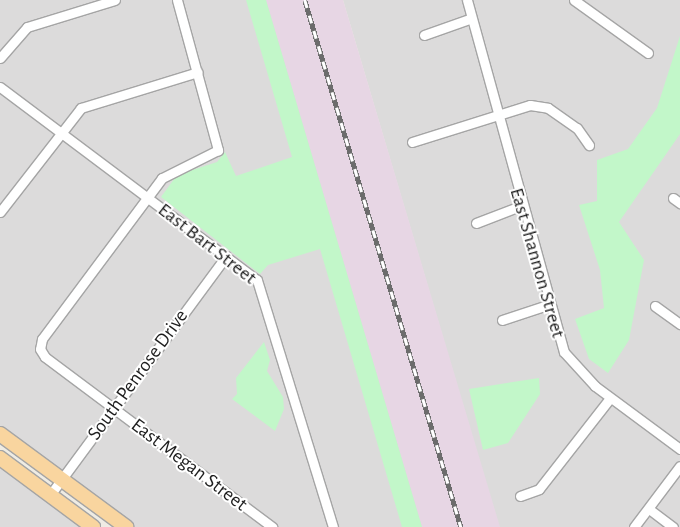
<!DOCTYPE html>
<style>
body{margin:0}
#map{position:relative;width:680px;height:527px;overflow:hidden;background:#efece4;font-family:"Alegreya Sans",sans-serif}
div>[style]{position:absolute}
.residential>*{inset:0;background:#dcdbdb}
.industrial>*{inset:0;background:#e7d6e4}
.park>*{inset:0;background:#c2f7c9}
.roads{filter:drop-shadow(1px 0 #a5a5a5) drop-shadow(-1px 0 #a5a5a5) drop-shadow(0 1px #a5a5a5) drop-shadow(0 -1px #a5a5a5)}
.street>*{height:9px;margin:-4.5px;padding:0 4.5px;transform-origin:4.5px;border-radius:4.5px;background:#fff}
.primary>*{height:14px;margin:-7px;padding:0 7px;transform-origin:7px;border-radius:7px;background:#f9d59f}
.rail>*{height:4.5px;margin-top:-2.25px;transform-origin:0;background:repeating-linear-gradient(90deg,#fff 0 8px,#6c6c6c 0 16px);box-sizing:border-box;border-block:1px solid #6c6c6c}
span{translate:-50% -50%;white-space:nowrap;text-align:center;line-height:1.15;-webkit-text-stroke:4px #fff;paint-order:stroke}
.street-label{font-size:20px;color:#1e1e1e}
</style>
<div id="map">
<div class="residential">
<i style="clip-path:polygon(0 0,267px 0,423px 527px,135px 527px,0 427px)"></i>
<i style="clip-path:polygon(343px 0,680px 0,680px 527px,499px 527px)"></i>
<i style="clip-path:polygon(0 468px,80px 527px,0 527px)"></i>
</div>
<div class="industrial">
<i style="clip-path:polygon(266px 0,343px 0,500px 527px,422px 527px)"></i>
</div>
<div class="park">
<i style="clip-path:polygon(246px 0,266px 0,422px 527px,402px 527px,320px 249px,268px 265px,260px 274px,161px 197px,177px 175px,217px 162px,225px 152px,236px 176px,292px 157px)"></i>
<i style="clip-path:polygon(680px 36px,680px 134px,619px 222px,644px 260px,629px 340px,608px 373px,589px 359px,575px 319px,604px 308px,600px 270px,579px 205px,597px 201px,597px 160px,628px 149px,657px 108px)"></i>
<i style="clip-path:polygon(264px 342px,270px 360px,267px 371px,283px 397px,284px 409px,275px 431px,232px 399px,237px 394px,236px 378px)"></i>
<i style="clip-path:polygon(539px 378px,540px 394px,508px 443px,483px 450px,469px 389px)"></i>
</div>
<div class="roads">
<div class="street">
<i style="left:177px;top:0;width:156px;rotate:74.7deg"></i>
<i style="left:218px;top:150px;width:63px;rotate:153.4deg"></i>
<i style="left:162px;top:178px;width:201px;rotate:126.7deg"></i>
<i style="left:42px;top:339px;width:10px;rotate:101deg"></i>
<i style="left:40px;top:349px;width:9px;rotate:58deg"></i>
<i style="left:45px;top:357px;width:284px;rotate:36.8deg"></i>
<i style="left:467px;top:0;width:365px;rotate:74.6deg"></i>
<i style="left:564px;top:352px;width:46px;rotate:47.6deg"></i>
<i style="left:595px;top:386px;width:106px;rotate:36.5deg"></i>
<i style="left:574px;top:0;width:91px;rotate:35.6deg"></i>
<i style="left:424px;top:35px;width:48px;rotate:-19.6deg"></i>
<i style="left:0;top:58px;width:41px;rotate:-48.9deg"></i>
<i style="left:27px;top:27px;width:92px;rotate:-17.1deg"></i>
<i style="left:0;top:87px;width:321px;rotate:36.9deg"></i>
<i style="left:257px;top:280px;width:258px;rotate:72.9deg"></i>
<i style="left:412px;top:142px;width:124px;rotate:-17.4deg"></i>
<i style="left:530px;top:105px;width:18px;rotate:9deg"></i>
<i style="left:548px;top:108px;width:35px;rotate:35deg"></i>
<i style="left:577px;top:128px;width:21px;rotate:55deg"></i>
<i style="left:673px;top:198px;width:9px;rotate:36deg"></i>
<i style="left:0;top:212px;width:132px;rotate:-52.1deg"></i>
<i style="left:81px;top:108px;width:122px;rotate:-17.1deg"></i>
<i style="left:476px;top:223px;width:47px;rotate:-21.1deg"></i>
<i style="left:655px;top:306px;width:31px;rotate:36deg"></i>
<i style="left:502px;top:320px;width:47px;rotate:-18.4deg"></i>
<i style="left:50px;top:495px;width:297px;rotate:-53.6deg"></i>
<i style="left:520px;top:496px;width:20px;rotate:-20deg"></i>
<i style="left:539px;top:489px;width:115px;rotate:-52deg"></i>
<i style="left:649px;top:509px;width:30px;rotate:37deg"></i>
<i style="left:634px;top:527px;width:76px;rotate:-53deg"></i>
</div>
<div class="primary">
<i style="left:0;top:434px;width:157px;rotate:36.4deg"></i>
<i style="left:0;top:458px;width:116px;rotate:36.6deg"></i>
</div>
</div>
<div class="rail">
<i style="left:305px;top:0;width:550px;rotate:73.51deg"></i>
</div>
<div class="street-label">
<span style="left:207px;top:244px;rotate:38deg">East Bart Street</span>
<span style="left:537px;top:263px;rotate:74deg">East Shannon Street</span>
<span style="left:138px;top:375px;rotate:-54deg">South Penrose Drive</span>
<span style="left:189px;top:465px;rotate:37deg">East Megan Street</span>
</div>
</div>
